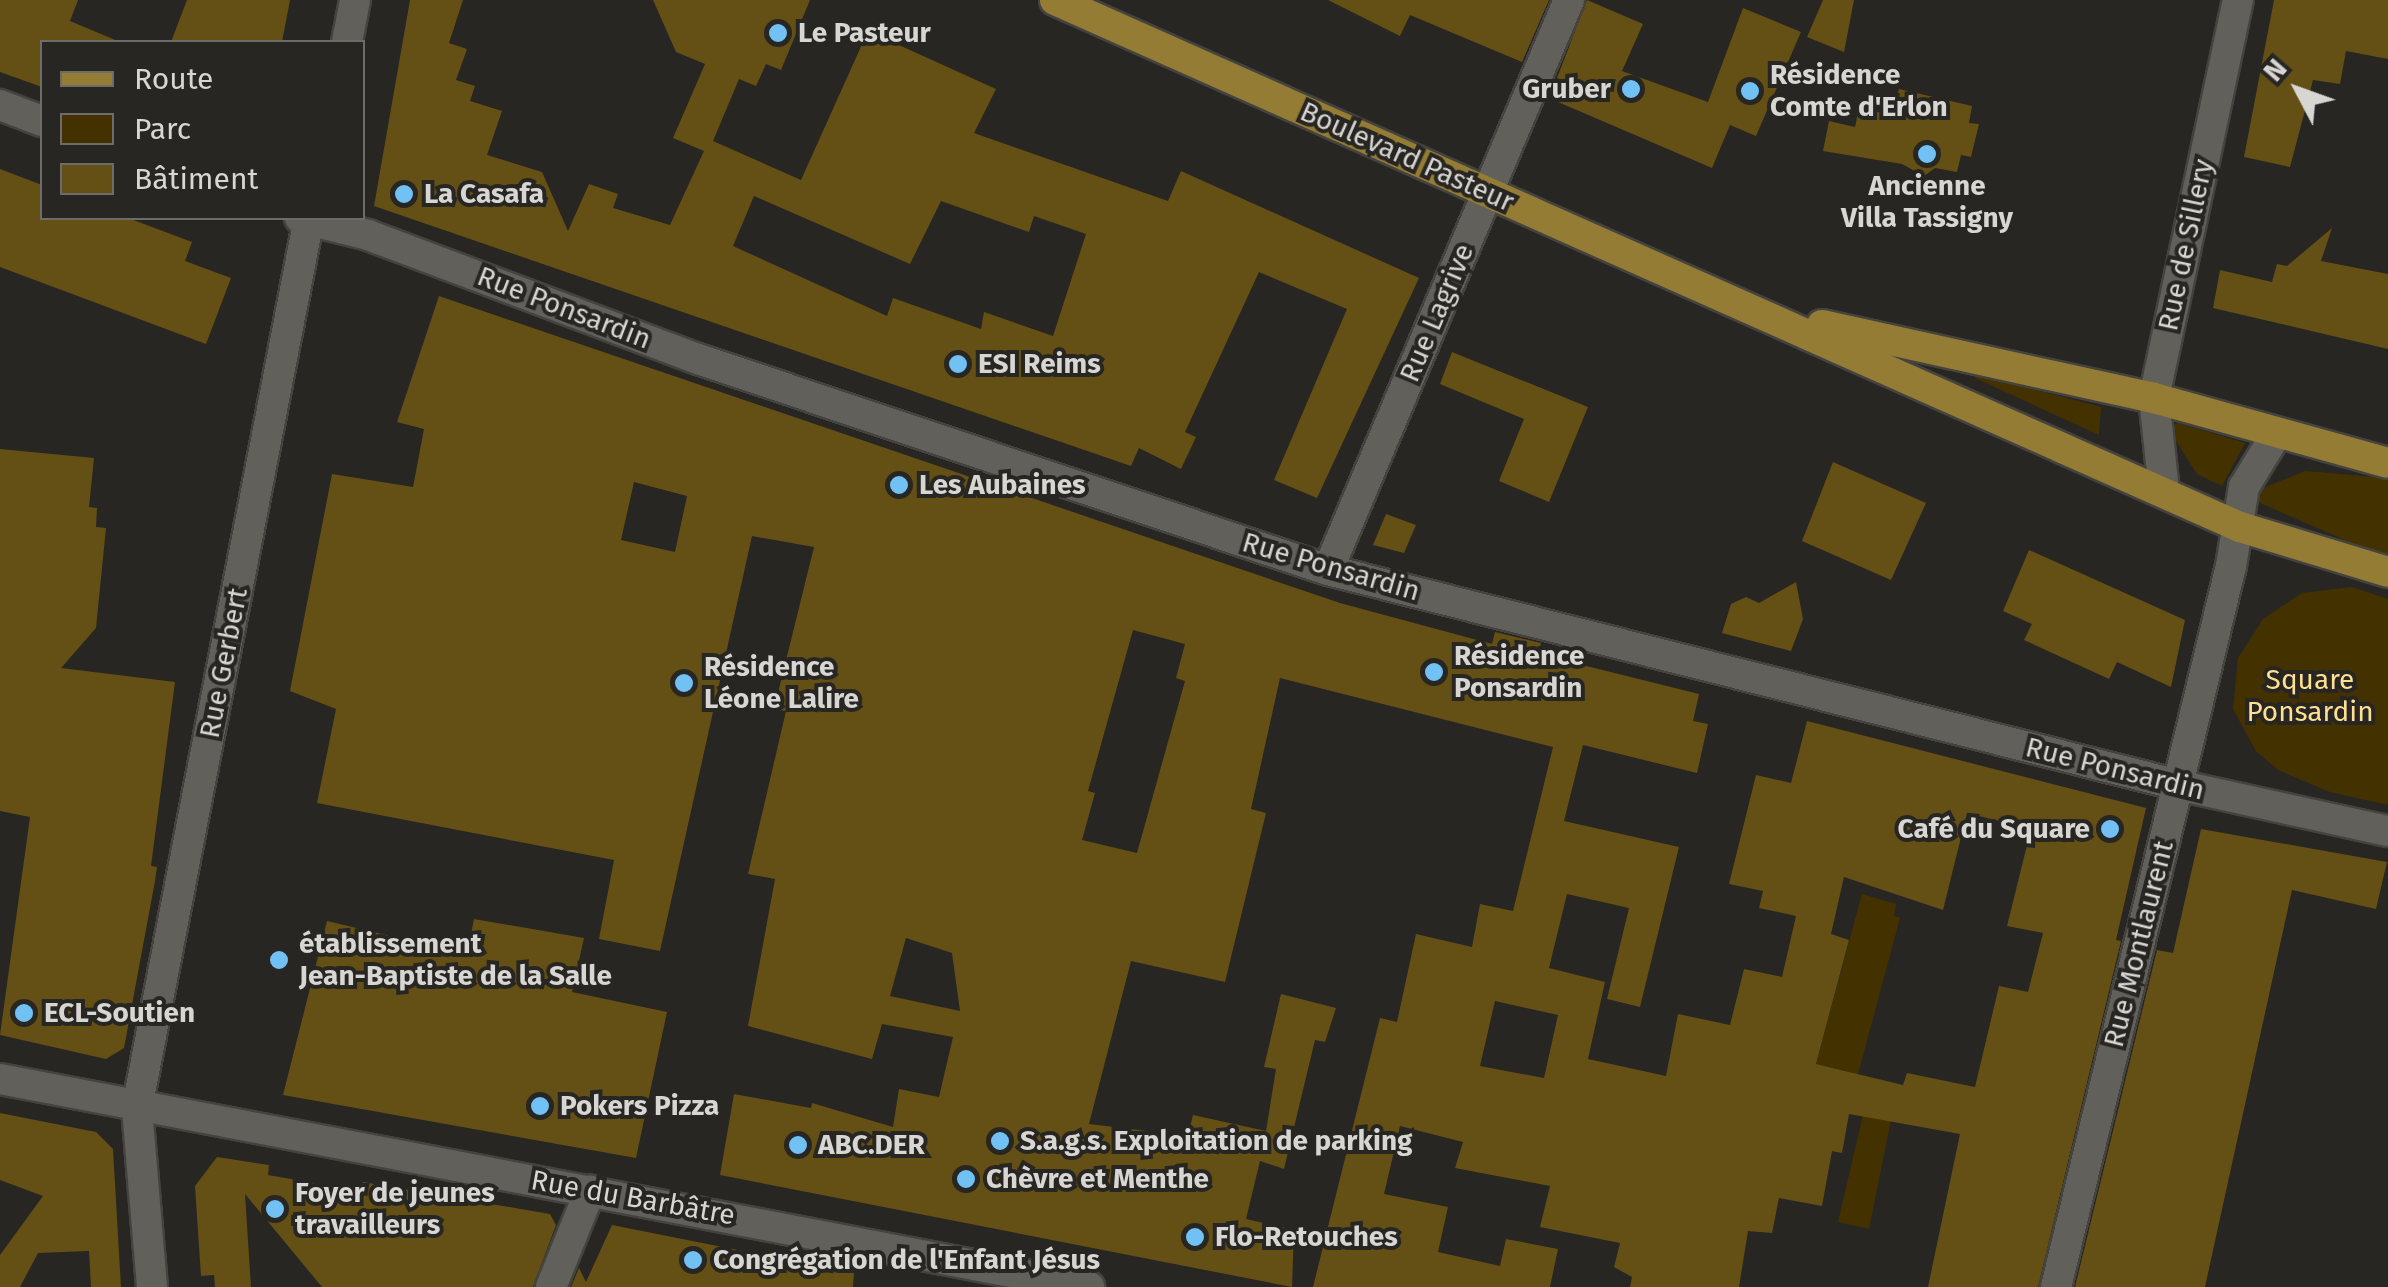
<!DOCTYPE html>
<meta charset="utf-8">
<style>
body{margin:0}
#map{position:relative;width:2388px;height:1287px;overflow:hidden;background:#282622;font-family:"Fira Sans",sans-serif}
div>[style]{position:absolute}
.green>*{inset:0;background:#433200}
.building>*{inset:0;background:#644f14}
.roads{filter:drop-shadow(2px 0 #44433f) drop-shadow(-2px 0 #44433f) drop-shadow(0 2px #44433f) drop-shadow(0 -2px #44433f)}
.minor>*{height:30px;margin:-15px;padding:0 15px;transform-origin:15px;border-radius:15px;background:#62605a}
.major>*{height:30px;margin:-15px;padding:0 15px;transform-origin:15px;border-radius:15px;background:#947c34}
.dots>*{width:28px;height:28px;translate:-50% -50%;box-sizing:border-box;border:5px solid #282622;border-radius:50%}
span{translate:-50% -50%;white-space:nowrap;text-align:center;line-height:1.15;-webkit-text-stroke:8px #282622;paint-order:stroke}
.poi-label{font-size:28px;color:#d7d6d2;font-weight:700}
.left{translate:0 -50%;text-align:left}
.right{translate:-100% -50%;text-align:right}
.street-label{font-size:28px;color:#d7d6d2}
.park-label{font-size:28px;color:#ffdf90}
.legend{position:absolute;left:40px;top:40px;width:325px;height:180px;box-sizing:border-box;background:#282622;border:2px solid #6e6c68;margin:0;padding:12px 18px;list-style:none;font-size:30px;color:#d7d6d2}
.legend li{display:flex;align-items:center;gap:20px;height:50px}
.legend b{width:50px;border:2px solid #6e6c68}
.north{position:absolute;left:2248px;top:40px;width:100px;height:100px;-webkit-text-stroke:8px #282622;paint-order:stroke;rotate:311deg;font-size:28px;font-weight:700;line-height:40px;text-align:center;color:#d7d6d2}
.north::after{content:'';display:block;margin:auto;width:35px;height:45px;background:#d7d6d2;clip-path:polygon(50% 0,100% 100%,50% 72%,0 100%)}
</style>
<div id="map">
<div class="green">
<i style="clip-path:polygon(1978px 375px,2101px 407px,2099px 435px,1975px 378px)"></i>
<i style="clip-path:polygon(2178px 423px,2245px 443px,2222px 486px,2197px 474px,2167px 427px)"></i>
<i style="clip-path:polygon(2305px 471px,2388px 478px,2388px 559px,2258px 502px,2263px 488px)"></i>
<i style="clip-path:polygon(2352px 587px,2388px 599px,2388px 805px,2330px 792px,2278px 770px,2256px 751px,2233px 709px,2238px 658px,2263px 619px,2302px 593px)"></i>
<i style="clip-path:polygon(1862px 894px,1896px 904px,1894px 916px,1900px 918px,1858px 1074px,1816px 1064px)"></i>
<i style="clip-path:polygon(1869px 1089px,1896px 1095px,1869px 1229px,1838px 1222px)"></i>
</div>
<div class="building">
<i style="clip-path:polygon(0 0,78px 0,70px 21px,120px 42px,42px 42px,42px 87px,0 72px)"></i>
<i style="clip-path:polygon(187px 0,290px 0,282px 42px,171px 42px)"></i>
<i style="clip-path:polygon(evenodd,410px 0,463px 0,449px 43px,467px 49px,456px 80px,475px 86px,470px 101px,502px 111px,487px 155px,542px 172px,568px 231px,589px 184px,618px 194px,613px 208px,670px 225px,704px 151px,673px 138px,705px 64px,676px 52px,653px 0,810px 0,781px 70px,766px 64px,756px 86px,739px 79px,713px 141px,801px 180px,868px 31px,996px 89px,974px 133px,1168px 201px,1181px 171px,1419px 278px,1317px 498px,1274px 480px,1347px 309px,1259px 272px,1185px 432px,1196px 437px,1181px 469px,1139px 448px,1131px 466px,374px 206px,410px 0,754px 196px,910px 264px,941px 201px,1029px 232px,1034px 216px,1086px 234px,1053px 336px,984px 312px,981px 329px,893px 298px,887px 316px,733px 246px,754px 196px)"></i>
<i style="clip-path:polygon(1328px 0,1549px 0,1522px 62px,1410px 15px,1400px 36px)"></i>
<i style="clip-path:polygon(1587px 0,1643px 24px,1622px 71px,1708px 102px,1743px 8px,1801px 32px,1756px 136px,1730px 125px,1712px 168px,1558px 102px,1567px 82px,1557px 78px)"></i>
<i style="clip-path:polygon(1823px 0,1854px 0,1844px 52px,1807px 37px)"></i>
<i style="clip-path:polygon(2274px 0,2388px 0,2388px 59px,2346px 51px,2340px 84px,2313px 80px,2290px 167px,2244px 157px)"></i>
<i style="clip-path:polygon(1899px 89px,1972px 106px,1969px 123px,1979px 124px,1971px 157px,1961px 155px,1957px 172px,1935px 168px,1924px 176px,1902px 164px,1823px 151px,1829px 121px,1855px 127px,1859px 108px,1892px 115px)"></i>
<i style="clip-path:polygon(0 169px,42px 185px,42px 218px,128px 218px,192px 242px,185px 261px,231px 278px,206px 344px,0 267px)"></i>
<i style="clip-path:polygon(2332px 228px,2321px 261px,2388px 274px,2388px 349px,2213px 308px,2220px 270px,2272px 282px,2277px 264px,2287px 266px)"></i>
<i style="clip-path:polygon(evenodd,439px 296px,1340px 603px,1492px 644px,1495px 632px,1541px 643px,1538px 654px,1699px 694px,1693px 721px,1708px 724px,1697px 773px,1583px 745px,1564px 821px,1679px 847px,1640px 1007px,1607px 999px,1629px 908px,1567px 894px,1549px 968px,1605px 982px,1588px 1059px,1666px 1076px,1678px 1014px,1730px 1025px,1744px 969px,1782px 977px,1796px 916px,1759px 908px,1763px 891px,1729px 884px,1756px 775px,1791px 783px,1807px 721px,2146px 808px,2116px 940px,2121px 941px,2038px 1287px,1928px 1287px,1960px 1134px,1849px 1114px,1842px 1153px,1832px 1151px,1822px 1206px,1779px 1198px,1772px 1233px,1748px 1231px,1739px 1287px,1630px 1287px,1632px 1277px,1614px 1267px,1620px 1243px,1540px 1227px,1550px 1186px,1455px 1168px,1463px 1142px,1400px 1126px,1384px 1194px,1448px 1207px,1438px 1252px,1500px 1266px,1506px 1239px,1558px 1249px,1550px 1287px,1313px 1287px,1380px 1018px,1397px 1022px,1416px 934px,1472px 947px,1480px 904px,1513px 911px,1553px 747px,1280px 678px,1251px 809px,1266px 813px,1225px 982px,1131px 961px,1089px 1124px,1188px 1136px,1193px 1115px,1266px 1131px,1276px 1069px,1264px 1067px,1281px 994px,1336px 1008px,1325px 1042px,1315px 1040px,1284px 1169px,1260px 1161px,1246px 1219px,1294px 1230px,1292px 1287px,720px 1175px,734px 1094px,811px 1108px,812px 1103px,893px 1127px,899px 1089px,939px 1097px,953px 1037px,882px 1024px,872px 1059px,748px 1026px,775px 879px,748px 874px,786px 711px,774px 709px,814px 547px,752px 536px,660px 951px,599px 939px,614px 860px,317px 803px,336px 709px,290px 691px,332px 474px,413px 487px,424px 429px,397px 422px,439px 296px,634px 482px,687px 496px,675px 552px,621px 540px,634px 482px,439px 296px,1133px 630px,1185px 644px,1176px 678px,1185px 681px,1137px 853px,1082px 840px,1095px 793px,1088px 791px,1133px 630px,439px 296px,1967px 813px,2031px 829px,2007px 926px,2043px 933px,2028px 992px,1999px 986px,1975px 1087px,1907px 1073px,1903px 1085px,1816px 1064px,1849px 940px,1831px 934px,1844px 877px,1943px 910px,1967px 813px,439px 296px,906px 938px,952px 953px,960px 1011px,890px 996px,906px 938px,439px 296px,1495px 1001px,1558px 1015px,1544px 1078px,1480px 1066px,1495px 1001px)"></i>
<i style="clip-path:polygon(1452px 352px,1588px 407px,1549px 502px,1499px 481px,1524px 419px,1440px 384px)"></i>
<i style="clip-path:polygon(0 449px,94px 458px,89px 507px,97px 508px,96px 527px,106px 528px,96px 628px,61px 668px,175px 682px,151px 866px,157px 867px,155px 881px,124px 1048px,106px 1059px,0 1035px,30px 817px,0 811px)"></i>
<i style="clip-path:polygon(1833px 462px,1926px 503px,1891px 580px,1802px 541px)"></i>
<i style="clip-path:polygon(1386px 514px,1416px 525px,1404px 553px,1373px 545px)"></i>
<i style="clip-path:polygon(2029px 550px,2185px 620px,2171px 687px,2117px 662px,2109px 679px,2024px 640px,2032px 624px,2003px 611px)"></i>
<i style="clip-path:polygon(1796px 582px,1803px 619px,1791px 651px,1722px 633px,1731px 604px,1746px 597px,1759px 603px)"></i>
<i style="clip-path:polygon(2201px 829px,2387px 862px,2376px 909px,2292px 890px,2205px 1287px,2075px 1287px,2157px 950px,2173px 953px)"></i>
<i style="clip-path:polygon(474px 919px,584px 938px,572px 992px,667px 1012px,636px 1158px,283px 1095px,327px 921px,467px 954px)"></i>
<i style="clip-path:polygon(0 1113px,96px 1132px,113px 1149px,121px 1287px,91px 1287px,89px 1251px,38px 1253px,20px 1287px,0 1287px,0 1255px,43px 1196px,0 1180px)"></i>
<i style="clip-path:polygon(217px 1157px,269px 1165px,268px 1175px,359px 1191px,363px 1182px,550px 1214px,556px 1225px,533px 1287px,322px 1287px,245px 1194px,251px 1287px,215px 1287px,214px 1275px,201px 1276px,195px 1186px)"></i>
<i style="clip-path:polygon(612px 1225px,854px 1273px,853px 1287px,571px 1287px,579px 1268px,586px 1282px)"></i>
</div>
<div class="roads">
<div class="minor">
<i style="left:347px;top:42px;width:43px;rotate:-79.2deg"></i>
<i style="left:0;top:105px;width:45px;rotate:20.9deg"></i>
<i style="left:300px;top:218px;width:70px;rotate:14deg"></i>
<i style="left:368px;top:235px;width:353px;rotate:20.6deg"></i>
<i style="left:698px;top:359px;width:664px;rotate:18.52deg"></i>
<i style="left:1328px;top:570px;width:877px;rotate:14.19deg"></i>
<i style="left:2178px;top:785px;width:215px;rotate:12.4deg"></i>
<i style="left:2164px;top:491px;width:94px;rotate:-96.1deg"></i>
<i style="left:2154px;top:398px;width:407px;rotate:-78.1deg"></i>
<i style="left:1328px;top:570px;width:619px;rotate:-67.08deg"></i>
<i style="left:0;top:1079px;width:1109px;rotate:10.81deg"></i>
<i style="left:152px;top:1287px;width:180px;rotate:-94.8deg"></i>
<i style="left:137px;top:1108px;width:906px;rotate:-79.06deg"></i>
<i style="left:551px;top:1287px;width:104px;rotate:-67.9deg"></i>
<i style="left:2056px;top:1287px;width:742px;rotate:-76.36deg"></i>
<i style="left:2231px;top:566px;width:80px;rotate:-80.7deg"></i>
<i style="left:2244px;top:487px;width:63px;rotate:-58.6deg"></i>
</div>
<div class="major">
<i style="left:1055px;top:0;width:1297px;rotate:23.98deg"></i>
<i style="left:2240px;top:527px;width:155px;rotate:16.9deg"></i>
<i style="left:1822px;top:325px;width:340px;rotate:12.4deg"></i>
<i style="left:2154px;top:398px;width:243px;rotate:15.5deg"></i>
</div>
</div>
<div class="dots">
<i style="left:778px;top:33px;background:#71c1f5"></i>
<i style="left:1631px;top:89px;background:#71c1f5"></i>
<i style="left:1750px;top:91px;background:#71c1f5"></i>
<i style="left:1927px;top:154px;background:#71c1f5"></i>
<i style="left:404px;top:194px;background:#71c1f5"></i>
<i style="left:958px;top:364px;background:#71c1f5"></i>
<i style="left:899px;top:485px;background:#71c1f5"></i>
<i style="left:1434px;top:672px;background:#71c1f5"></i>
<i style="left:684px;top:683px;background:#71c1f5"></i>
<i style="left:2110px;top:829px;background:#71c1f5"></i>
<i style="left:279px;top:960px;background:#71c1f5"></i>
<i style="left:24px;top:1013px;background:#71c1f5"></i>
<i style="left:540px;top:1106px;background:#71c1f5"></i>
<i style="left:1000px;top:1141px;background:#71c1f5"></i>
<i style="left:798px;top:1145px;background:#71c1f5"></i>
<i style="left:966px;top:1179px;background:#71c1f5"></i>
<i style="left:275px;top:1209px;background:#71c1f5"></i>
<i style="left:1195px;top:1237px;background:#71c1f5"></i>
<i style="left:693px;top:1260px;background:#71c1f5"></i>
</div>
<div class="poi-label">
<span class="left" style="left:798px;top:33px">Le Pasteur</span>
<span class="left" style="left:1770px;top:91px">Résidence<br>Comte d'Erlon</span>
<span class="right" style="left:1611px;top:89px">Gruber</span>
<span style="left:1927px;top:202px">Ancienne<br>Villa Tassigny</span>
<span class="left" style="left:424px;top:194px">La Casafa</span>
<span class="left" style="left:978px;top:364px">ESI Reims</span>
<span class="left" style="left:919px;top:485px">Les Aubaines</span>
<span class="left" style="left:1454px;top:672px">Résidence<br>Ponsardin</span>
<span class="left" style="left:704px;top:683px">Résidence<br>Léone Lalire</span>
<span class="right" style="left:2090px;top:829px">Café du Square</span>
<span class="left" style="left:299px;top:960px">établissement<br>Jean-Baptiste de la Salle</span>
<span class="left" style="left:44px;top:1013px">ECL-Soutien</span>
<span class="left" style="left:560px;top:1106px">Pokers Pizza</span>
<span class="left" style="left:1020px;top:1141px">S.a.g.s. Exploitation de parking</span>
<span class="left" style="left:818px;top:1145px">ABC.DER</span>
<span class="left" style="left:986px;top:1179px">Chèvre et Menthe</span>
<span class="left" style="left:295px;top:1209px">Foyer de jeunes<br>travailleurs</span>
<span class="left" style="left:1215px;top:1237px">Flo-Retouches</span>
<span class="left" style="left:713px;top:1260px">Congrégation de l'Enfant Jésus</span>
</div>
<div class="street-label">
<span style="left:1407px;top:157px;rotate:24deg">Boulevard Pasteur</span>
<span style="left:2186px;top:245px;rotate:-78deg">Rue de Sillery</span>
<span style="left:564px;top:308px;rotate:21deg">Rue Ponsardin</span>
<span style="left:1437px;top:313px;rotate:-67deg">Rue Lagrive</span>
<span style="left:1331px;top:567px;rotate:16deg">Rue Ponsardin</span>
<span style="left:224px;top:663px;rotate:-79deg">Rue Gerbert</span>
<span style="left:2115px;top:769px;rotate:14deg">Rue Ponsardin</span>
<span style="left:2139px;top:944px;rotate:-76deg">Rue Montlaurent</span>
<span style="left:633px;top:1198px;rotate:10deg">Rue du Barbâtre</span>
</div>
<div class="park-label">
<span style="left:2310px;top:696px">Square<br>Ponsardin</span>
</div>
<ul class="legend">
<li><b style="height:12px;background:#947c34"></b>Route</li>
<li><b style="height:28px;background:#433200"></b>Parc</li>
<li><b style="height:28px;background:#644f14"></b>Bâtiment</li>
</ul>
<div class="north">N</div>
</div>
